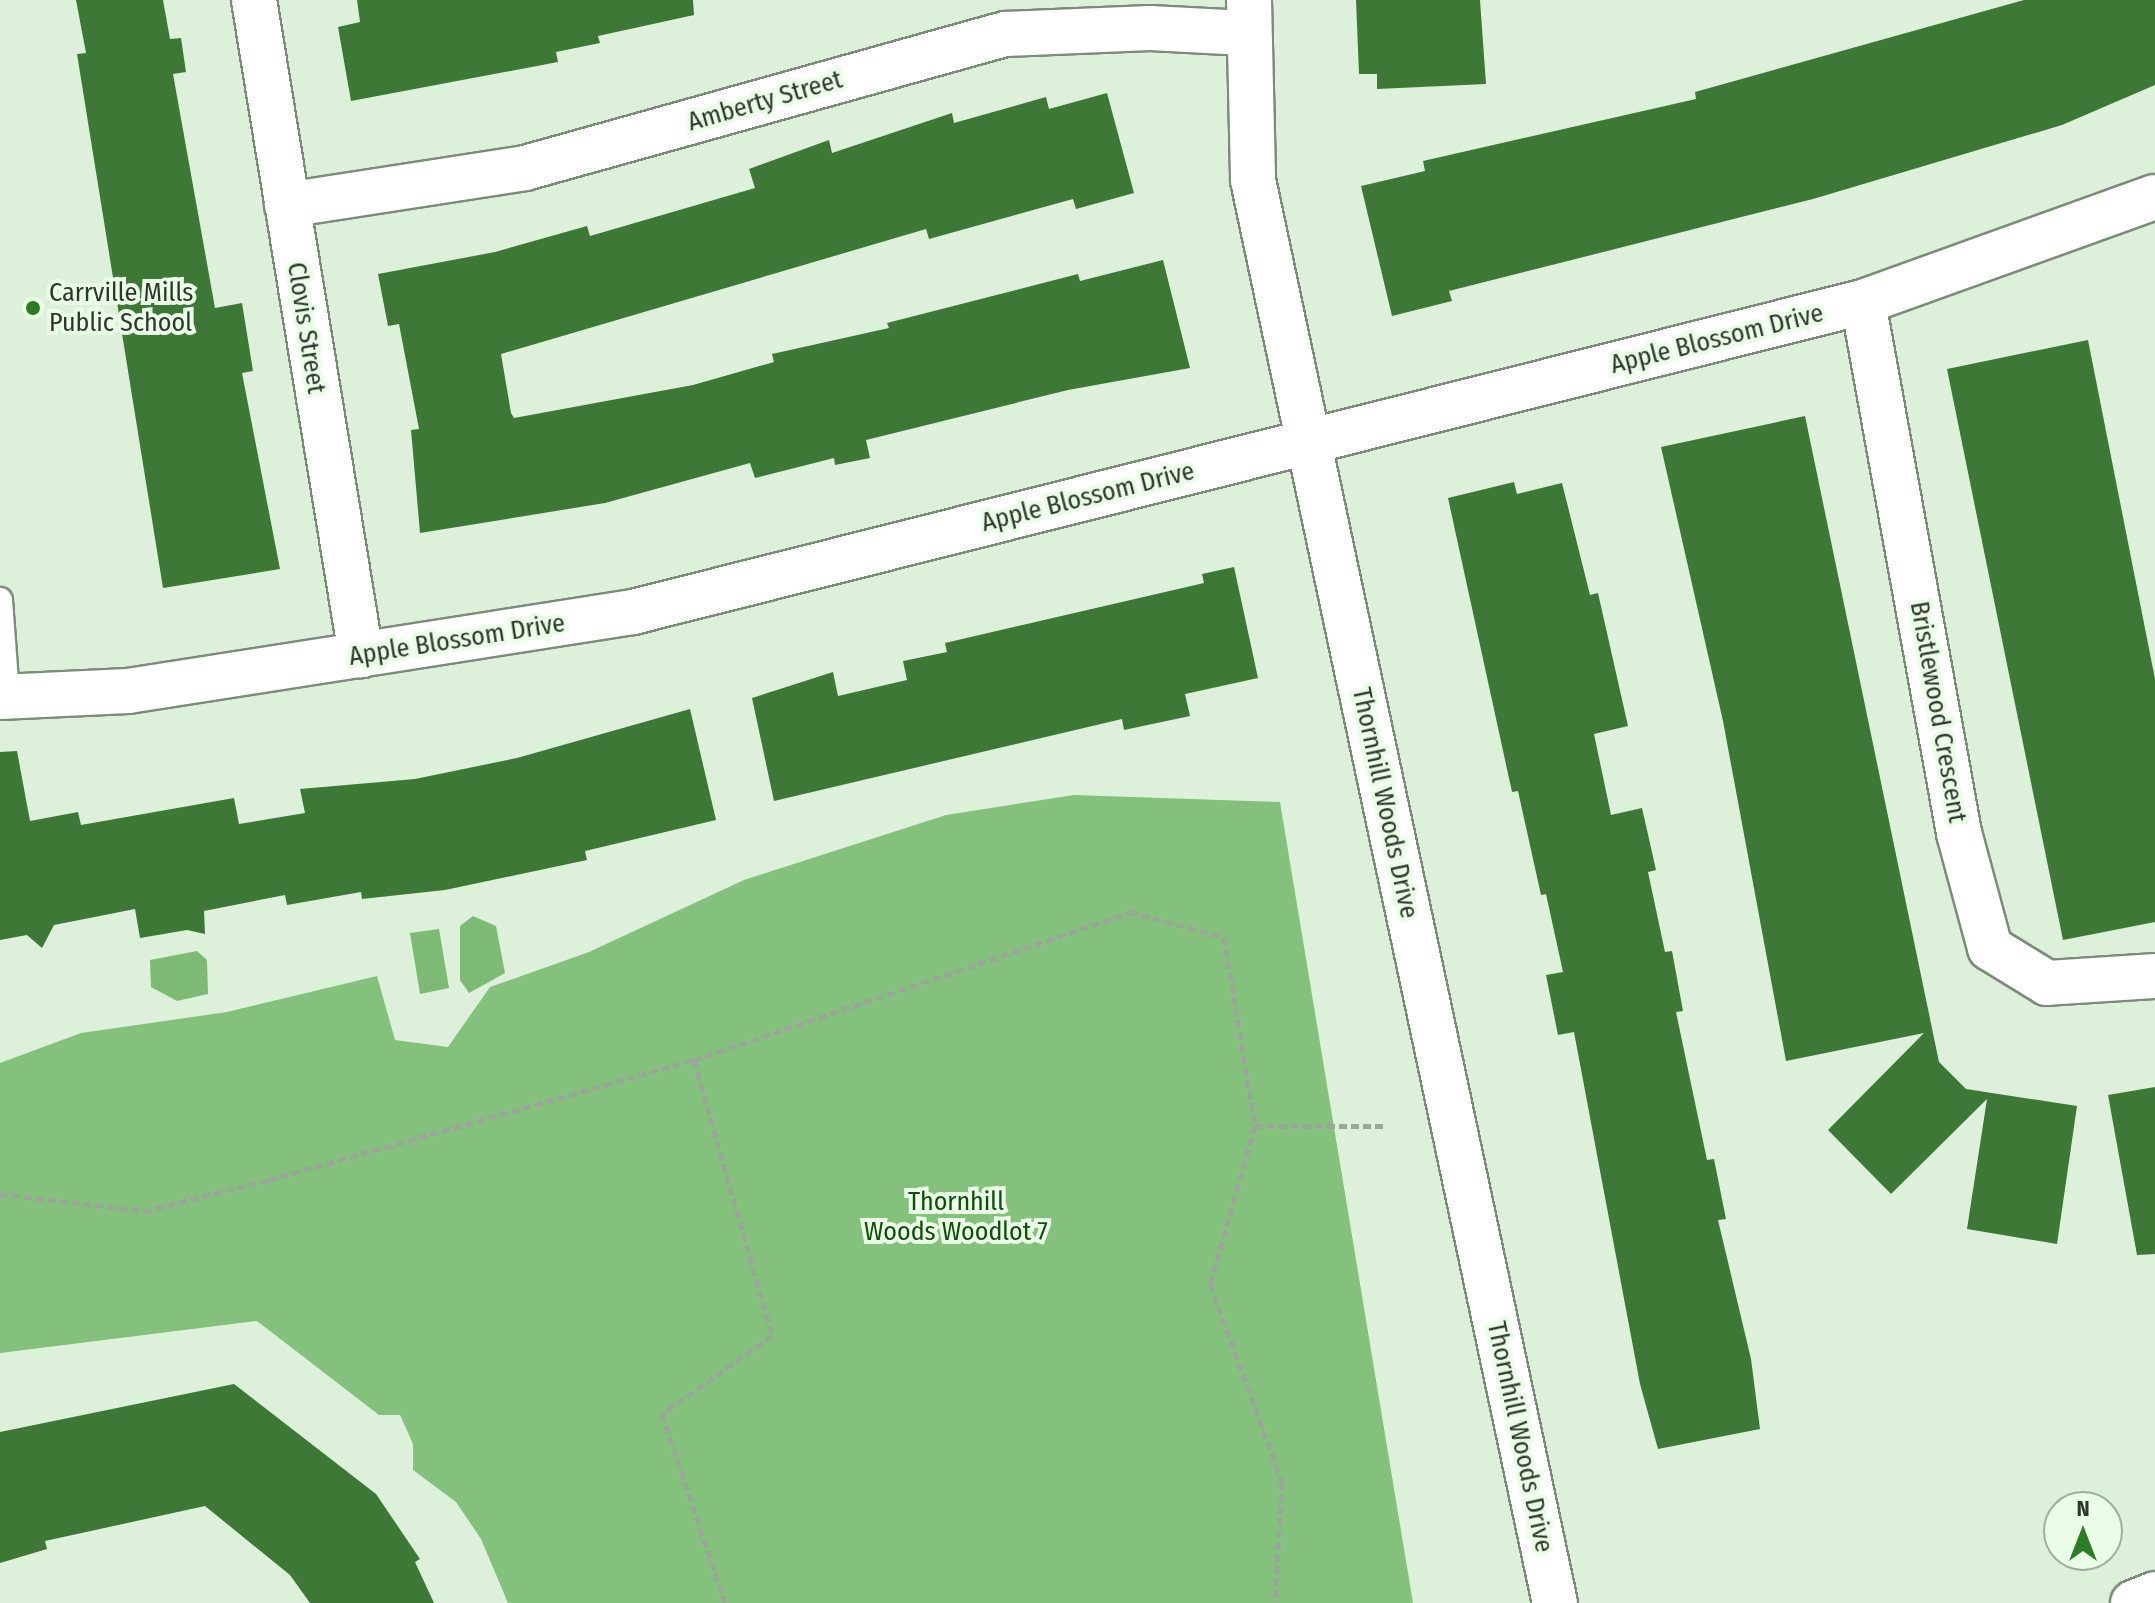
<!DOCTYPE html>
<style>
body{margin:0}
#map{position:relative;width:2155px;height:1603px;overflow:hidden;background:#ddf0da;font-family:"Fira Sans Condensed",sans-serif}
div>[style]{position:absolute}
.forest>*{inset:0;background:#84c17d}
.water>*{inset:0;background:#7dba76}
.building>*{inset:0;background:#3d7837}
.path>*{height:5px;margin-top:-2.5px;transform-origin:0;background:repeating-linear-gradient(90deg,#99a797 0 8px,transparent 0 12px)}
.roads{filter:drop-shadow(2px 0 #7b8c79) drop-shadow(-2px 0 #7b8c79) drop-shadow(0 2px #7b8c79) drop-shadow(0 -2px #7b8c79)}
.lane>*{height:24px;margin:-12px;padding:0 12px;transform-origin:12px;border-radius:12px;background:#fff}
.street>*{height:44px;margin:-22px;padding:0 22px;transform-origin:22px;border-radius:22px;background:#fff}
.secondary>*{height:44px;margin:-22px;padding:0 22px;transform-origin:22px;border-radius:22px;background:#fff}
.dots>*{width:22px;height:22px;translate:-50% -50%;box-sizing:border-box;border:4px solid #eafde7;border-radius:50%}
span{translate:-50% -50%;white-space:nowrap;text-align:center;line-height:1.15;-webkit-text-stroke:8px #eafde7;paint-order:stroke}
.street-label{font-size:26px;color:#2f362e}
.poi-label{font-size:26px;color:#2f362e}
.left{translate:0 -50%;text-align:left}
.park-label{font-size:26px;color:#104f0a}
.north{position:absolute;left:2043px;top:1491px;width:80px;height:80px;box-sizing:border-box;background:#eafde7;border:2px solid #9fad9d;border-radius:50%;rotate:0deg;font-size:22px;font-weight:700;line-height:32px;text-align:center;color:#2f362e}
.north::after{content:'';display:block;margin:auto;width:28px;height:36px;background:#2c7b25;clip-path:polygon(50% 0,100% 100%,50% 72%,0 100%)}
</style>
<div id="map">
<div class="forest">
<i style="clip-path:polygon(1074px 795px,1280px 802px,1413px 1603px,508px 1603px,481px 1539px,456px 1502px,413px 1470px,413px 1444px,400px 1415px,379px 1415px,257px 1321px,0 1353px,0 1063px,81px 1033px,227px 1012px,377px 976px,395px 1040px,448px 1047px,490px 987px,589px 952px,744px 880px,946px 815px)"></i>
</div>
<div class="water">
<i style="clip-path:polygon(473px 916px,496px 926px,505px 973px,469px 993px,460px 980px,460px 926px)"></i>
<i style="clip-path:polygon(439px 929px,449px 988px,420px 994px,410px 933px)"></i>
<i style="clip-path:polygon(197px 951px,207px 960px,208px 994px,177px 1001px,151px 987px,150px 960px)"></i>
</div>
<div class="building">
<i style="clip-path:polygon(76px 0,163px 0,170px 39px,181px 38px,186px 72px,173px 74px,215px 308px,242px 303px,253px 371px,242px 373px,280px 569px,163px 588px,77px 54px,86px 53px)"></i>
<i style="clip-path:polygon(357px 0,693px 0,694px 15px,598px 36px,600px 43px,556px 52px,558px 62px,351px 101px,338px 27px,360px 22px)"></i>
<i style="clip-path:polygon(1356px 0,1480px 0,1486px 84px,1377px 89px,1377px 74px,1359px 74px)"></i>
<i style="clip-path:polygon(2024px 0,2155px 0,2155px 85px,2062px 125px,1813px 199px,1449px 291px,1452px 301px,1392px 316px,1361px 186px,1425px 171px,1423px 161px,1696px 99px,1695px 92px)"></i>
<i style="clip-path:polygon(1107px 93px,1134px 193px,1076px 209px,1073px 199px,929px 239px,926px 229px,501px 354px,511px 413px,514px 418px,693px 385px,774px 362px,772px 354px,889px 328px,887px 323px,1078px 274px,1080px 281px,1163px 260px,1190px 368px,1068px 390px,866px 440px,870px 458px,835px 465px,834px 458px,755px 478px,750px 463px,605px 503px,420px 533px,411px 430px,419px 429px,399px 324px,388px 326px,378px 274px,495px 252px,587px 226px,590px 236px,755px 188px,749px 169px,829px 140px,832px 153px,952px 113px,954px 123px,1046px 97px,1049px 109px)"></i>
<i style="clip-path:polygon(2088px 340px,2155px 679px,2155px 922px,2063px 940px,1947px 369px)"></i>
<i style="clip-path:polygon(1805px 416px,1939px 1062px,1966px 1089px,2077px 1106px,2057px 1244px,1967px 1229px,1987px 1099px,1891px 1194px,1828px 1130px,1924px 1033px,1786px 1061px,1723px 721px,1661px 447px)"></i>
<i style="clip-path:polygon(1514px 482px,1517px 494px,1562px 483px,1590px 595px,1598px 593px,1628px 726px,1594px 734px,1611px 815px,1642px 808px,1656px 870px,1648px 872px,1665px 952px,1672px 951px,1683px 1011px,1676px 1012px,1707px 1160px,1714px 1159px,1726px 1219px,1718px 1220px,1751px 1359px,1760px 1429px,1658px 1449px,1640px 1384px,1574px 1032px,1558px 1035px,1546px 975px,1563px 972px,1546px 894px,1541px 895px,1518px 791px,1512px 792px,1448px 498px)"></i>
<i style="clip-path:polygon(1234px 567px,1258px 678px,1185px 694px,1190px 716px,1124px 730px,1122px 719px,774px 801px,752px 698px,833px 672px,838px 696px,907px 680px,903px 661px,947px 652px,945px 643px,1204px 583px,1202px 574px)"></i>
<i style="clip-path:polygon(690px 709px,716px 820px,585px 851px,587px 860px,445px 890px,362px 899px,361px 892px,287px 905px,285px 895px,204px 911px,205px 934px,187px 930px,140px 938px,135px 909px,54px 925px,42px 948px,27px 935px,0 940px,0 752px,17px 751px,30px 821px,78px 812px,81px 825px,234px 798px,239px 824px,305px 813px,300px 789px,415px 779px,517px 758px)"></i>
<i style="clip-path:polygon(2155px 1087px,2155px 1254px,2137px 1255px,2108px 1095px)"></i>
<i style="clip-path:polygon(234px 1384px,376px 1494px,420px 1559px,415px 1562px,434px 1603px,310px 1603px,290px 1575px,205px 1506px,45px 1541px,47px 1549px,0 1563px,0 1432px)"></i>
</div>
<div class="path">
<i style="left:694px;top:1060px;width:287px;rotate:74.2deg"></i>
<i style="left:772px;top:1336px;width:135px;rotate:144.7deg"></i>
<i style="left:662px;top:1414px;width:199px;rotate:71.6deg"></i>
<i style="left:1255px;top:1126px;width:164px;rotate:105.9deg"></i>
<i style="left:1210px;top:1284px;width:211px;rotate:70deg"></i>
<i style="left:1282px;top:1482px;width:121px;rotate:93.3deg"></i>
<i style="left:0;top:1194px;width:145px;rotate:6.7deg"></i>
<i style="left:144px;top:1211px;width:129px;rotate:-13.9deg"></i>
<i style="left:269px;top:1180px;width:442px;rotate:-15.8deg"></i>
<i style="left:694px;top:1060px;width:460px;rotate:-18.7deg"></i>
<i style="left:1130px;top:912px;width:97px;rotate:14.9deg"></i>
<i style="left:1224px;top:937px;width:192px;rotate:80.7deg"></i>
<i style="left:1255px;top:1126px;width:132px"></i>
</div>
<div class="roads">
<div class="lane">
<i style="left:0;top:600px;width:96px;rotate:85.8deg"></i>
</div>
<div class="street">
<i style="left:254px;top:0;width:664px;rotate:80.72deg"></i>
<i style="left:287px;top:205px;width:241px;rotate:-8.8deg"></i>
<i style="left:525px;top:168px;width:499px;rotate:-15.6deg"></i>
<i style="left:1006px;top:34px;width:144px;rotate:-2.4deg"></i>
<i style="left:1150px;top:28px;width:96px;rotate:3deg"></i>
<i style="left:1863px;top:302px;width:540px;rotate:79.75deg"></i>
<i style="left:1959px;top:833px;width:119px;rotate:74.9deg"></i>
<i style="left:1990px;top:948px;width:67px;rotate:31.6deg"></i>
<i style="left:2047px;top:983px;width:108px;rotate:-3.7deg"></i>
<i style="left:0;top:697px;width:128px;rotate:-2.7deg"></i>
<i style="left:128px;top:691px;width:511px;rotate:-8.89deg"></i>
<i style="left:633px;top:612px;width:1268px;rotate:-14.15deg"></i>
<i style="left:1863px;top:302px;width:310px;rotate:-19.8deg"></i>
<i style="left:2133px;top:1603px;width:24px;rotate:-22deg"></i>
</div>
<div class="secondary">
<i style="left:1249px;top:0;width:180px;rotate:88.7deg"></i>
<i style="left:1253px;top:180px;width:1455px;rotate:78.02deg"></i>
</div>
</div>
<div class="dots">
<i style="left:33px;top:308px;background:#2c7b25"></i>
</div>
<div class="street-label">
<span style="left:765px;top:101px;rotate:-16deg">Amberty Street</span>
<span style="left:306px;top:328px;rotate:81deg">Clovis Street</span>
<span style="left:1717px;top:339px;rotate:-14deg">Apple Blossom Drive</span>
<span style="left:1088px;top:497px;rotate:-14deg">Apple Blossom Drive</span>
<span style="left:457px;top:640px;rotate:-9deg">Apple Blossom Drive</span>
<span style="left:1938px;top:712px;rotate:80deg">Bristlewood Crescent</span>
<span style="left:1385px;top:803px;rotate:78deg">Thornhill Woods Drive</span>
<span style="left:1520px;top:1437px;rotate:78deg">Thornhill Woods Drive</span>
</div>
<div class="poi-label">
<span class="left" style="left:49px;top:308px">Carrville Mills<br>Public School</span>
</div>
<div class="park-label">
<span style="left:956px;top:1217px">Thornhill<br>Woods Woodlot 7</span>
</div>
<div class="north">N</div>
</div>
